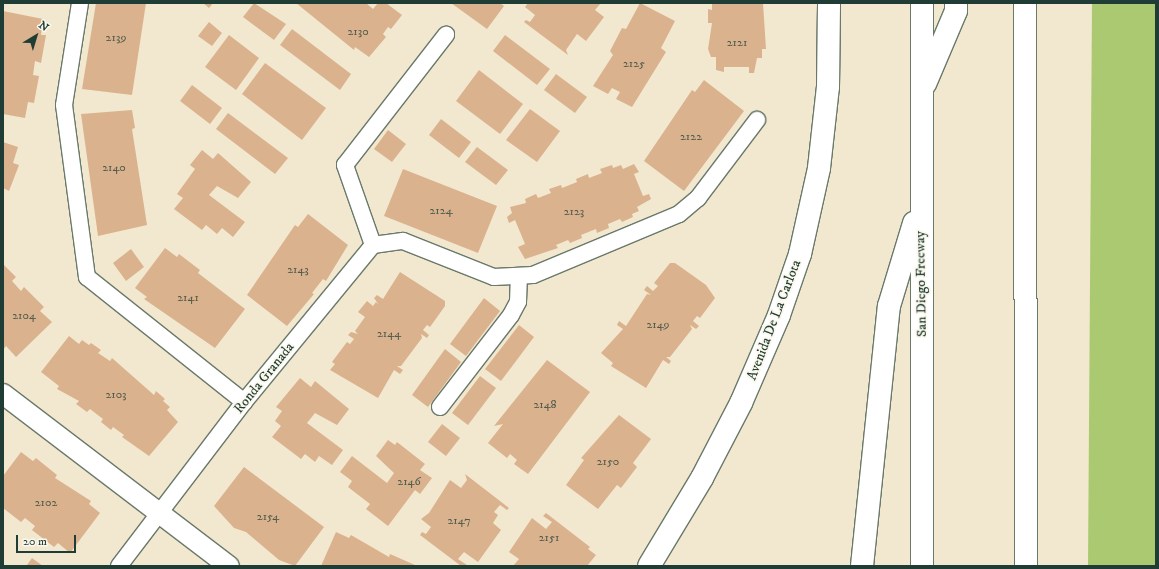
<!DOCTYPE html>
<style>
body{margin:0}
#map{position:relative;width:1159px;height:569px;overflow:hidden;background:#f2e8cf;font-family:"IM FELL DW Pica",serif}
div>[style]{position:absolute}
.green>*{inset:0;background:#aac971}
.building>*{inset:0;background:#dbb28e}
.roads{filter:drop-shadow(1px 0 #69796a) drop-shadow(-1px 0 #69796a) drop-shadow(0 1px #69796a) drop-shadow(0 -1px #69796a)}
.minor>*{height:16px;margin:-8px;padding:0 8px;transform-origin:8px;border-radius:8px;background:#fff}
.tertiary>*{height:20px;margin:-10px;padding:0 10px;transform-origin:10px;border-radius:10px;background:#fff}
.secondary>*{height:22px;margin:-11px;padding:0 11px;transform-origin:11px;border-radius:11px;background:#fff}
.motorway>*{height:22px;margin:-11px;padding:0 11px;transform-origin:11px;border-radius:11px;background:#fff}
span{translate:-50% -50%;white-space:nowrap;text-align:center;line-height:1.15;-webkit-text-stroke:3.5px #fbf7ec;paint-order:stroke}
.number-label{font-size:12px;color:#4e5a4a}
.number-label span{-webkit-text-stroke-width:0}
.street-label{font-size:14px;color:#1f3d34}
.frame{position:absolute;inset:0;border:4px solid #1f3d34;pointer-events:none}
.north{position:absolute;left:16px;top:16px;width:40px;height:40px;-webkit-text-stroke:3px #fbf7ec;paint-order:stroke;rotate:38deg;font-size:11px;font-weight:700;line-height:16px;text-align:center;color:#1f3d34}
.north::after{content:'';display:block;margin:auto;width:14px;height:18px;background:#1f3d34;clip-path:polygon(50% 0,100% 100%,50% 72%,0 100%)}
.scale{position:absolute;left:16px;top:535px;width:60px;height:18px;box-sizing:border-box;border:2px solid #1f3d34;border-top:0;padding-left:5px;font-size:12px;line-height:14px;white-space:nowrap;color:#1f3d34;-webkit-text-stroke:3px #fbf7ec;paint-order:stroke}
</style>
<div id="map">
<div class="green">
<i style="clip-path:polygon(1092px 3px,1156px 3px,1156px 566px,1088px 566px)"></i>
</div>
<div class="building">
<i style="clip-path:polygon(96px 3px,146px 3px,132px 95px,82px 89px)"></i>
<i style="clip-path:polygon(203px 3px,213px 3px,209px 8px)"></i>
<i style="clip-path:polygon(254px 3px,286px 24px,274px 40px,243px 17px)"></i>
<i style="clip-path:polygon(296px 3px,366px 3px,373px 9px,378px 3px,386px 3px,402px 15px,391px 29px,388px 27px,383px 34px,386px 37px,369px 57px,355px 47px,354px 50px)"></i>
<i style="clip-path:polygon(451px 3px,500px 3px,504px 6px,487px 29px)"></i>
<i style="clip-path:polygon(528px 3px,601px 3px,595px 10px,604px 17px,586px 41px,577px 34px,566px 50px,568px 55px,524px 22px,526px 20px,530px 22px,535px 15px,525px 7px)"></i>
<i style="clip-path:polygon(640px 3px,675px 21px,661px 48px,666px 52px,632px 107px,616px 99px,620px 92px,612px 88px,608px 94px,593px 86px,613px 55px,610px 51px,622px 28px,626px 29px)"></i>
<i style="clip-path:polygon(712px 3px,763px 3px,766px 49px,762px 49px,762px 58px,757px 58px,754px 73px,749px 73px,749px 67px,724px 67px,724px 72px,716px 70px,716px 57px,711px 57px,708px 49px,712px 23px,708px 23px,708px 9px,712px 10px)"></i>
<i style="clip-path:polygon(3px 11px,43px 19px,41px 35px,46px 35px,41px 63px,35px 61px,33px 75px,39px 76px,34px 103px,28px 102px,25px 118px,3px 114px)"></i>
<i style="clip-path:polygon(209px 22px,222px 33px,212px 46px,198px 36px)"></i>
<i style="clip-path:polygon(292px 29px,351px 74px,340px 90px,280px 45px)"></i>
<i style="clip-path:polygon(229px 35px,259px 58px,236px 90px,205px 67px)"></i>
<i style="clip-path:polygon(505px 35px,550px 69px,537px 85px,493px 51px)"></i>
<i style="clip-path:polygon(265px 63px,326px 108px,302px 140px,242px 94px)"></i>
<i style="clip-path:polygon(479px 70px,523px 104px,500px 134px,456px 101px)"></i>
<i style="clip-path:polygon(556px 74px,587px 97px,575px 113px,544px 90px)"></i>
<i style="clip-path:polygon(704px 80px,744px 111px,684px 191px,644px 161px,692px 90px,695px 92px)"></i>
<i style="clip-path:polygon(192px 85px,222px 108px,210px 124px,180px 101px)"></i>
<i style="clip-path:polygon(530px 109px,560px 131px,537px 162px,506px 140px)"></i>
<i style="clip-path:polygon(132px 110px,135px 128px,132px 129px,147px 225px,98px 236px,81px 114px)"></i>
<i style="clip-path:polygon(228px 113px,288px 158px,275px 174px,216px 129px)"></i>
<i style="clip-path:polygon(441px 119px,471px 142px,459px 158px,429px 135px)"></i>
<i style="clip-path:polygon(388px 130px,406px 144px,392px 162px,374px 149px)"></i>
<i style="clip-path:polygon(3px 142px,18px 147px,13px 163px,19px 165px,9px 191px,3px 188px)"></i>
<i style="clip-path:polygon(477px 147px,508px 170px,496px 185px,465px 162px)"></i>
<i style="clip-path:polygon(202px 150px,213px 159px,218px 153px,251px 182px,238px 198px,217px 186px,209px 195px,245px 222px,233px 237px,222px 228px,217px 234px,206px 225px,202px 230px,174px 209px,183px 198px,177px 194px,195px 169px,190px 165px)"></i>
<i style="clip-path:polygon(634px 164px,639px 172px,634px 174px,643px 196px,649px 194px,651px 199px,637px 207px,639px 211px,632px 214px,633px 217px,622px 222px,620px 219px,608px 224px,609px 228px,597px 233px,596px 229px,581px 235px,582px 238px,570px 243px,568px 240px,556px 245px,558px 248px,525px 259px,518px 247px,525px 244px,515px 220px,509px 223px,507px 217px,512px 213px,510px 207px,526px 203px,525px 199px,536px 194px,538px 198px,551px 193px,549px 189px,561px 185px,562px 188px,577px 182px,576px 179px,588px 174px,589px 178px,602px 173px,600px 169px,612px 165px,613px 168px,621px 165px,623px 169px)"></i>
<i style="clip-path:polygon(403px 169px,497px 206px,478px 253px,384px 216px)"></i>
<i style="clip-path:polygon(308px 214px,348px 245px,326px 281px,323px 279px,312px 293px,314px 294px,287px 326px,247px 295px,295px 225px,298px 227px)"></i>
<i style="clip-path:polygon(165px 248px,177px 257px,179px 254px,200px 270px,198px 273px,245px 309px,215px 348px,144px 299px,147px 297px,135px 288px)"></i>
<i style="clip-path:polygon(131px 249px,144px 267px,126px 281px,113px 263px)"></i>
<i style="clip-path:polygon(670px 263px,675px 263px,706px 285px,715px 298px,700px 318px,697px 316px,693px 321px,699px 326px,696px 329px,690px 325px,692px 329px,670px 357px,666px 357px,671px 361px,669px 364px,663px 360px,646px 388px,611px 366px,613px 363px,601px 353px,623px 329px,617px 325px,619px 321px,626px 326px,647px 294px,651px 295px,644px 290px,647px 286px,653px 291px,658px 286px,654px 283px)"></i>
<i style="clip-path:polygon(3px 264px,16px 277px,12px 281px,21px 291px,24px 287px,44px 307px,40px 311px,52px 322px,16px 357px,6px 346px,3px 350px)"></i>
<i style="clip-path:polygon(400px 272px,445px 301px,445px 306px,430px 327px,427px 325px,423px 330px,429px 335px,427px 338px,421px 334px,422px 338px,401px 366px,397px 366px,403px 370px,400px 374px,394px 370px,378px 398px,330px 370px,335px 364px,332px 362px,347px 342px,350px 344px,354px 339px,348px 335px,351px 332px,358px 334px,355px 331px,365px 317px,358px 312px,367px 301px,373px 306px,376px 302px,379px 305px,374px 298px,377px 295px,383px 299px)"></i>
<i style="clip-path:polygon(484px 298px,500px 311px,466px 356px,450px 344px)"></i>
<i style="clip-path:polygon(519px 325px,534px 337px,501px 381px,485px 369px)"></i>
<i style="clip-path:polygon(69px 336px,79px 344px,82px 340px,89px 345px,91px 343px,101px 350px,98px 353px,110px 361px,112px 358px,154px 395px,156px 391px,165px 399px,163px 401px,170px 407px,167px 410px,178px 422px,149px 456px,122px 437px,124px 435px,113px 427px,111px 430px,101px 422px,103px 419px,90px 409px,87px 412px,76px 404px,79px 401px,57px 389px,59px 386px,41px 372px)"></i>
<i style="clip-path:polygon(445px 349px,461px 362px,428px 407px,412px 395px)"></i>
<i style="clip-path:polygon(547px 360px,590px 392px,528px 474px,514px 464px,517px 460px,510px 454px,507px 458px,488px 443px,503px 424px,494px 426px)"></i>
<i style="clip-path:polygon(480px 376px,496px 388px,468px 425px,452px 413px)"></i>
<i style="clip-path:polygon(300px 378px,311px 387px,315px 381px,349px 409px,337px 425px,315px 413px,307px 423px,343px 450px,332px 465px,319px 456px,315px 462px,305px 454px,301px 459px,272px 437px,281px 426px,275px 421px,282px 411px,276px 407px)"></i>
<i style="clip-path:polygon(619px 415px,651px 439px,633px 463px,637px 467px,621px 488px,617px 485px,598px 509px,566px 485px,584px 460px,581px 458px)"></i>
<i style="clip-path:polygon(442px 424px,460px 438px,446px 456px,428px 442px)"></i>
<i style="clip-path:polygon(388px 440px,395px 445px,397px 442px,425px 464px,420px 470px,432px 478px,420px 494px,415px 490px,388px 526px,366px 509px,370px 504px,348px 487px,352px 481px,340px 472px,352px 456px,387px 483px,394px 473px,376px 456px)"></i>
<i style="clip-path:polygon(21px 452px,33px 461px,36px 458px,57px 475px,55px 478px,91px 501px,89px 504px,100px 513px,70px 553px,58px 543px,54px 547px,32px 530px,35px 526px,25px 518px,21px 522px,3px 508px,3px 476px)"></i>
<i style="clip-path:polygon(244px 467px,324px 527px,295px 566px,279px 560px,246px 532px,234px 528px,214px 506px)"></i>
<i style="clip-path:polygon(465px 474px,509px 508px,507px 510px,500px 505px,494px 512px,498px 515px,493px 523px,501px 530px,478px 562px,464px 552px,458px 559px,467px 565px,461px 566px,420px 535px,422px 532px,426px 534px,431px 527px,421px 519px,429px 513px,450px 480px,461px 488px,467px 480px)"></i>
<i style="clip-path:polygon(546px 513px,590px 547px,588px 549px,596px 555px,587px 566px,513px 566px,519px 559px,509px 552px,532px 518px,546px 529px,552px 522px,543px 516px)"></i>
<i style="clip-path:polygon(336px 532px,349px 538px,351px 535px,389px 557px,390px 554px,415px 565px,321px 566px)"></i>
<i style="clip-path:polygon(32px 558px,43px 566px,27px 565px)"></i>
</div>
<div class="roads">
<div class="minor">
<i style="left:80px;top:3px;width:103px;rotate:98.9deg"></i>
<i style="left:64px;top:105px;width:174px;rotate:82.4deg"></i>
<i style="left:87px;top:277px;width:201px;rotate:38.5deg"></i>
<i style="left:373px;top:245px;width:30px;rotate:-8deg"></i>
<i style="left:403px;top:241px;width:98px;rotate:21.6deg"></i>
<i style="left:494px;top:277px;width:39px;rotate:-3deg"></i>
<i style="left:533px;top:275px;width:158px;rotate:-22.7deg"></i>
<i style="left:679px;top:214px;width:25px;rotate:-40deg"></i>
<i style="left:698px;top:198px;width:98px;rotate:-52.9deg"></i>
<i style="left:373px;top:245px;width:85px;rotate:-109.3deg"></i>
<i style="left:345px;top:165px;width:165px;rotate:-52.2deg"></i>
<i style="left:440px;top:407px;width:116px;rotate:-52.3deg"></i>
<i style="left:511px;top:315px;width:15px;rotate:-62deg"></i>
<i style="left:518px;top:302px;width:25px;rotate:-88deg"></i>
<i style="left:119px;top:566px;width:206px;rotate:-52.7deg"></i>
<i style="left:244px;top:402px;width:203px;rotate:-50.6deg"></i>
</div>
<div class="tertiary">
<i style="left:3px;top:394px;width:284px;rotate:37.3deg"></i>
</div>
<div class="secondary">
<i style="left:649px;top:566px;width:103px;rotate:-58.9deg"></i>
<i style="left:702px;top:478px;width:85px;rotate:-62.5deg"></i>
<i style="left:741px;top:403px;width:96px;rotate:-66.6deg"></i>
<i style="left:779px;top:315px;width:65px;rotate:-71deg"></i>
<i style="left:800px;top:254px;width:88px;rotate:-77.5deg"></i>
<i style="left:819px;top:168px;width:81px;rotate:-83.7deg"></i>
<i style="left:828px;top:87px;width:84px;rotate:-89.3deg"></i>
</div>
<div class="motorway">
<i style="left:922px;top:3px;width:563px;rotate:90deg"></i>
<i style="left:1025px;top:3px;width:563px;rotate:89.9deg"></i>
<i style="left:925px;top:84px;width:79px;rotate:-67deg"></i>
<i style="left:956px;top:11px;width:8px;rotate:-90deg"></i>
<i style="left:862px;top:566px;width:261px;rotate:-84.1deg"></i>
<i style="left:889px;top:306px;width:87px;rotate:-73.2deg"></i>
</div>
</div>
<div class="number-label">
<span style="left:358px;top:32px">2130</span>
<span style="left:116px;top:38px">2139</span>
<span style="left:737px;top:43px">2121</span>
<span style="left:634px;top:64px">2125</span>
<span style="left:691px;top:137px">2122</span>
<span style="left:114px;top:168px">2140</span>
<span style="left:441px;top:211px">2124</span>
<span style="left:574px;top:212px">2123</span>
<span style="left:298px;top:270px">2143</span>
<span style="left:188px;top:298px">2141</span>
<span style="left:24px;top:316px">2104</span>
<span style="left:658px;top:325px">2149</span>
<span style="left:389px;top:334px">2144</span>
<span style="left:116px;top:395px">2103</span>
<span style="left:545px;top:405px">2148</span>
<span style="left:608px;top:462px">2150</span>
<span style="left:409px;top:482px">2146</span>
<span style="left:46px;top:503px">2102</span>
<span style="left:268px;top:517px">2154</span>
<span style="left:459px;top:521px">2147</span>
<span style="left:549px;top:538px">2151</span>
</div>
<div class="street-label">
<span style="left:921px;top:284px;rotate:-91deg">San Diego Freeway</span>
<span style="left:774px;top:320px;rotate:-69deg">Avenida De La Carlota</span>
<span style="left:264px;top:378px;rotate:-51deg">Ronda Granada</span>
</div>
<div class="frame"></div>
<div class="north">N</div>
<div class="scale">20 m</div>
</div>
